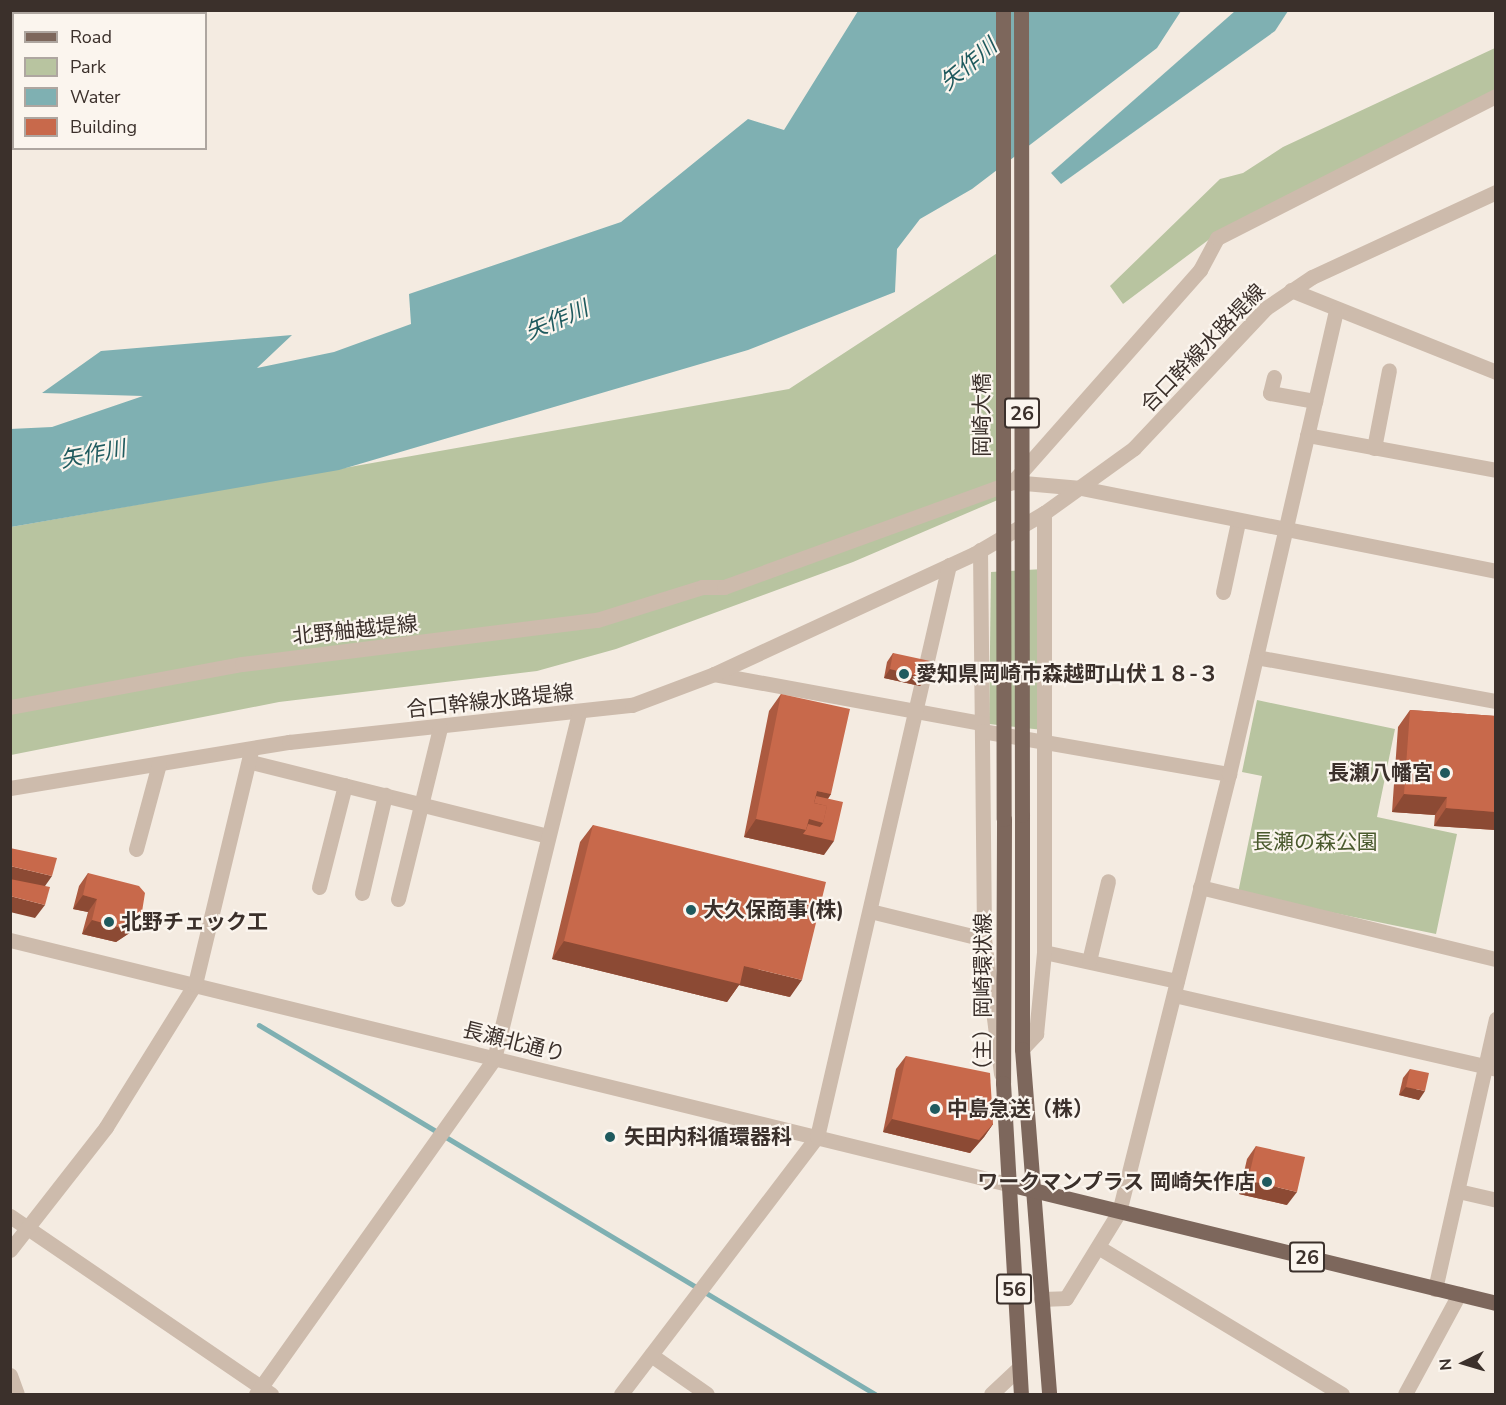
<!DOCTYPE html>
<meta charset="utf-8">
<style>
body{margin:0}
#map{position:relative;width:1506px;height:1405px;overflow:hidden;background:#f4ebe1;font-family:"Nunito Sans","Noto Sans JP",sans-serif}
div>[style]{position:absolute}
.green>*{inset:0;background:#b8c4a0}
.water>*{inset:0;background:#7fb0b2}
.stream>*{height:4.5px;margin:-2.25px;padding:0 2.25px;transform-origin:2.25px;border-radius:2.25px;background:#7fb0b2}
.minor>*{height:15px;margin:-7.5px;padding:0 7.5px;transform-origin:7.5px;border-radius:7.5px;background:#cdbbac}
.major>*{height:15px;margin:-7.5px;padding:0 7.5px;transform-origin:7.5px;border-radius:7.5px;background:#7d675c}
.major-bridge>*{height:15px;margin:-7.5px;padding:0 7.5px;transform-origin:7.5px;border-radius:7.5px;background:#7d675c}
.wall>*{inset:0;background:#ac5a40}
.shaded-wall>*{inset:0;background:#8c4a34}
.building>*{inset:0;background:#c8694b}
.dots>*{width:16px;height:16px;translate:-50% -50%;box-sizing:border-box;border:3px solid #fbf5ee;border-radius:50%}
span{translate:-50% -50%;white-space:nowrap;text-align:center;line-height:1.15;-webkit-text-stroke:4.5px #fbf5ee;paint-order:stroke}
.shield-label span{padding:2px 4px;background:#fbf5ee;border:2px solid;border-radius:4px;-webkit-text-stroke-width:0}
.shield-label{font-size:20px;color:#3b302b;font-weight:700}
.street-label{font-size:21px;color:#3b302b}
.poi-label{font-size:21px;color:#3b302b;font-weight:700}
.left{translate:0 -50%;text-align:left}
.right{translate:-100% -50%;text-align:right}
.park-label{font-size:21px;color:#4a5a2e}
.water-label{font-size:22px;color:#1f5a5e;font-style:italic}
.frame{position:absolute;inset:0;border:12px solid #3b302b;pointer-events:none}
.legend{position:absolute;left:12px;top:12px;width:195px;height:138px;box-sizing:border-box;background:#fbf5ee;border:2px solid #aea6a0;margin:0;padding:8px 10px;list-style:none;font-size:18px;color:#3b302b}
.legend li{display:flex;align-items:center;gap:12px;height:30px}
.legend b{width:30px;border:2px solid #aea6a0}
.north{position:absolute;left:1434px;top:1333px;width:60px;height:60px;-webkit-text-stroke:4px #fbf5ee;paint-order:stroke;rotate:265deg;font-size:16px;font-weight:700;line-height:24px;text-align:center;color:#3b302b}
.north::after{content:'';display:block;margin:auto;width:21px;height:27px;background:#3b302b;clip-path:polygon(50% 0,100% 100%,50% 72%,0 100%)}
</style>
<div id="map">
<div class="green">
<i style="clip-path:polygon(1495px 48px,1495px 91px,1215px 235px,1123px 304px,1110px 286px,1220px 179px,1243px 173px,1283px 147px)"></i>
<i style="clip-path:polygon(1002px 250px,1007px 496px,853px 562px,616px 649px,537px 671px,279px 702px,11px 755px,11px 527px,789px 389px)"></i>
<i style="clip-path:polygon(1044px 569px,1043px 730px,989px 724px,991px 572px)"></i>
<i style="clip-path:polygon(1257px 700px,1395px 729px,1377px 817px,1457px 834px,1436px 934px,1238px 893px,1262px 776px,1242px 772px)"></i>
</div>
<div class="water">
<i style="clip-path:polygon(858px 11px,1181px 11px,1157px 48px,972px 189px,920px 219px,897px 249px,895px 292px,748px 350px,339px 470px,11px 527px,10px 429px,52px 427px,143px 396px,42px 393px,101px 351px,292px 335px,257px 368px,334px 352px,411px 324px,409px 294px,621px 222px,748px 119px,784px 130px)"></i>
<i style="clip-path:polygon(1235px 11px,1288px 11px,1275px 31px,1061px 184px,1051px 173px)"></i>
</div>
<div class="stream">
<i style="left:259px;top:1025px;width:718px;rotate:30.92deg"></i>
</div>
<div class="minor">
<i style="left:1291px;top:290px;width:221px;rotate:21.8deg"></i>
<i style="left:1274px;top:377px;width:16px;rotate:104deg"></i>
<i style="left:1270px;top:393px;width:46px;rotate:10.1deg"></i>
<i style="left:1307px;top:435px;width:192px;rotate:10.5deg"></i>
<i style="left:1374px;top:448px;width:79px;rotate:-79.1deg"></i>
<i style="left:1016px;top:478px;width:278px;rotate:-48.5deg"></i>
<i style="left:1200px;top:270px;width:36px;rotate:-62deg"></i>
<i style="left:1217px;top:238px;width:313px;rotate:-27deg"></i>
<i style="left:980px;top:550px;width:389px;rotate:89.4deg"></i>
<i style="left:984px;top:939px;width:136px;rotate:82.8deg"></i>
<i style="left:1223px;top:592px;width:72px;rotate:-77.9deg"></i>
<i style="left:1256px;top:657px;width:244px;rotate:10.4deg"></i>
<i style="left:714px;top:674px;width:272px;rotate:10.4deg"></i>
<i style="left:10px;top:707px;width:236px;rotate:-10.5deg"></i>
<i style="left:242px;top:664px;width:358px;rotate:-7.1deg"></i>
<i style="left:597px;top:620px;width:110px;rotate:-17.4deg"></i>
<i style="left:702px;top:587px;width:22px"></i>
<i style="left:724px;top:587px;width:307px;rotate:-20deg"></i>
<i style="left:1012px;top:482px;width:69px;rotate:5deg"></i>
<i style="left:1081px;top:488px;width:423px;rotate:11.3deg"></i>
<i style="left:982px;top:731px;width:251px;rotate:9.9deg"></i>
<i style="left:251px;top:762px;width:306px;rotate:14deg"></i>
<i style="left:10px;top:788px;width:283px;rotate:-9.4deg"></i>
<i style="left:289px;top:742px;width:345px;rotate:-6.2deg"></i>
<i style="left:632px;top:705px;width:88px;rotate:-20.7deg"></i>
<i style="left:714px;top:674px;width:286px;rotate:-24.8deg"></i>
<i style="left:974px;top:554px;width:81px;rotate:-30.4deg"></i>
<i style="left:1044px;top:513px;width:111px;rotate:-35.8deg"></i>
<i style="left:1134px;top:448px;width:192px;rotate:-46.7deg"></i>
<i style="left:1266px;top:308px;width:55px;rotate:-34deg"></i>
<i style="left:1312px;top:277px;width:203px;rotate:-24.8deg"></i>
<i style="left:136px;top:849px;width:88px;rotate:-74.9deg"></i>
<i style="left:319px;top:887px;width:105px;rotate:-75.7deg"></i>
<i style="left:1200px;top:887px;width:305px;rotate:13.7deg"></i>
<i style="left:362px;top:893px;width:101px;rotate:-76.8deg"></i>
<i style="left:398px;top:899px;width:176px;rotate:-76.2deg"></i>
<i style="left:870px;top:911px;width:117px;rotate:13.8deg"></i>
<i style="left:10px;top:940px;width:1027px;rotate:13.74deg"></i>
<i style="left:1044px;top:952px;width:136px;rotate:12.3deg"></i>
<i style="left:1089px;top:961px;width:82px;rotate:-76.6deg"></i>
<i style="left:1174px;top:995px;width:330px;rotate:12.9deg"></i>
<i style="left:1022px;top:1049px;width:21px;rotate:-47deg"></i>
<i style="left:1036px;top:1034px;width:82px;rotate:-84.4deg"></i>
<i style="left:1044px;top:952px;width:439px;rotate:-90deg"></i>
<i style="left:1458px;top:1191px;width:39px;rotate:13deg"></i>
<i style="left:10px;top:1216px;width:316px;rotate:34.3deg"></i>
<i style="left:1098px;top:1247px;width:285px;rotate:31.1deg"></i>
<i style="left:10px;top:1250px;width:156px;rotate:-52deg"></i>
<i style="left:106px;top:1127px;width:168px;rotate:-58.1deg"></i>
<i style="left:195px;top:984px;width:241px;rotate:-76.5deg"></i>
<i style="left:1435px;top:1289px;width:277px;rotate:-77.3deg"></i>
<i style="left:1041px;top:1299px;width:25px;rotate:-2deg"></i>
<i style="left:1066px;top:1298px;width:101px;rotate:-58.4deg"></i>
<i style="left:1119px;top:1212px;width:452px;rotate:-75.9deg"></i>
<i style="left:1229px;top:774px;width:476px;rotate:-77deg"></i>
<i style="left:651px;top:1355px;width:68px;rotate:34.9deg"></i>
<i style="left:10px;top:1375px;width:20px;rotate:70deg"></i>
<i style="left:256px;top:1394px;width:411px;rotate:-54.6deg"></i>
<i style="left:494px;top:1059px;width:356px;rotate:-76.2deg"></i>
<i style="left:621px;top:1394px;width:323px;rotate:-52.7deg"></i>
<i style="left:817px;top:1137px;width:587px;rotate:-77.01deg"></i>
<i style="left:991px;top:1394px;width:38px;rotate:-43deg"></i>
<i style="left:1405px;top:1394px;width:114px;rotate:-61.6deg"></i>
</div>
<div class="major">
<i style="left:1003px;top:10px;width:418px;rotate:90deg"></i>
<i style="left:1022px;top:815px;width:234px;rotate:90deg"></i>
<i style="left:1022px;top:1049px;width:346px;rotate:85.5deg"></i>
<i style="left:1004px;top:819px;width:264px;rotate:90.2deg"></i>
<i style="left:1003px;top:1083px;width:312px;rotate:86.7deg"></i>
<i style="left:1008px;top:1184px;width:502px;rotate:13.7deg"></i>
</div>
<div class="major-bridge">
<i style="left:1021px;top:10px;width:805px;rotate:89.93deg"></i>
<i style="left:1003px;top:428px;width:391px;rotate:89.9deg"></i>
</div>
<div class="wall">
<i style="clip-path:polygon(893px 653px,926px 678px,920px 686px,884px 678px,887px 662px)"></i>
<i style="clip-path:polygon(781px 694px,831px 794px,828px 799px,824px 855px,744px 837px,769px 711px)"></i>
<i style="clip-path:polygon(1410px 710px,1496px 716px,1496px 830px,1434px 826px,1435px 815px,1392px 812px,1398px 727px)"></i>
<i style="clip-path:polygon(593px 825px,790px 997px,739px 985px,727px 1002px,552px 959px,580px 842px)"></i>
<i style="clip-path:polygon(88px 873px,141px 918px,131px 932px,116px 942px,82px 934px,88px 912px,73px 909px,79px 886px)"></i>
<i style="clip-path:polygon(906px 1056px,993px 1124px,984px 1137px,970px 1153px,883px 1132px,896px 1069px)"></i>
<i style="clip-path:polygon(1410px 1069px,1419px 1100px,1399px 1095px,1403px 1078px)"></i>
<i style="clip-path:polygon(1256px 1146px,1287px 1205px,1239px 1194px,1247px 1159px)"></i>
</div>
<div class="shaded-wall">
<i style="clip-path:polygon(890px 669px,926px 678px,920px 686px,884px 678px)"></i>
<i style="clip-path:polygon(817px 791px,831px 794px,820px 809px,823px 823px,834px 841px,824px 855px,794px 848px,803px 834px,794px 848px,744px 837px,756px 819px)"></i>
<i style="clip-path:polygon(1404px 794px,1447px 797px,1435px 815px,1392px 812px)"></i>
<i style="clip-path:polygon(1446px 808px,1496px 812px,1496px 830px,1434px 826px)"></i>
<i style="clip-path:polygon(10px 866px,52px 876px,43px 889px,10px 881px)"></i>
<i style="clip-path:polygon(83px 895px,97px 899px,88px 912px,73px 909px)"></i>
<i style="clip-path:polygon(10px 896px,45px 905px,35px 918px,10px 912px)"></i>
<i style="clip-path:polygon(141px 918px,131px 932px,116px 942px,82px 934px,92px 920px)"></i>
<i style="clip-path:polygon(564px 941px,744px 966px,802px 980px,790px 997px,739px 985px,727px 1002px,552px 959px)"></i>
<i style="clip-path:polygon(1406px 1087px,1425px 1091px,1419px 1100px,1399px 1095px)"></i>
<i style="clip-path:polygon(892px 1119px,993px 1124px,984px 1137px,970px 1153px,883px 1132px)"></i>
<i style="clip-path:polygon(1248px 1180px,1297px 1192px,1287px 1205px,1239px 1194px)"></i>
</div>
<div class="building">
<i style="clip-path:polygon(893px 653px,930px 661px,926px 678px,890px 669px)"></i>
<i style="clip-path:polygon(781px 694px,850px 709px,831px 794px,817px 791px,814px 803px,827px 806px,823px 823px,809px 819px,806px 830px,756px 819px)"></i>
<i style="clip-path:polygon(1410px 710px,1496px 716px,1496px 812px,1446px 808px,1447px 797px,1404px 794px)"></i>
<i style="clip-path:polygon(816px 796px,843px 802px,834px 841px,803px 834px,806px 830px,808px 824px,820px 827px,823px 823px,827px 806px,814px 803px)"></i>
<i style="clip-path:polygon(593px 825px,826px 882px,802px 980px,744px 966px,740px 984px,564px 941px)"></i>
<i style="clip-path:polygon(10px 848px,57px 858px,52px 876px,10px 866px)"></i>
<i style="clip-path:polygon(88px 873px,139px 886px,145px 893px,141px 918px,125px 929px,92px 920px,97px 899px,83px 895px)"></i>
<i style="clip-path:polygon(10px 879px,50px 887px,45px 905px,10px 896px)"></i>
<i style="clip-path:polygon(906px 1056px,990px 1073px,993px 1124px,979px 1140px,892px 1119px)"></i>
<i style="clip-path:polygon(1410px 1069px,1429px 1073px,1425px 1091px,1406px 1087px)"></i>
<i style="clip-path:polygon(1256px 1146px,1305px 1157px,1297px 1192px,1248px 1180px)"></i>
</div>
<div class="dots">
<i style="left:904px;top:674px;background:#1f5a5e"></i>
<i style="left:1445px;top:773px;background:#1f5a5e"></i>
<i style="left:691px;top:910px;background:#1f5a5e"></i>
<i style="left:109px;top:922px;background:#1f5a5e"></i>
<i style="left:935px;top:1109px;background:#1f5a5e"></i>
<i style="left:610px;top:1137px;background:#1f5a5e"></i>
<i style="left:1267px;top:1182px;background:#1f5a5e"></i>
</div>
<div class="shield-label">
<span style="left:1022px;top:413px">26</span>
<span style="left:1307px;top:1257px">26</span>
<span style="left:1014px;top:1289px">56</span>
</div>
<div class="street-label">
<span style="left:1203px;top:348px;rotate:-46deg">合口幹線水路堤線</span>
<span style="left:982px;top:415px;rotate:-90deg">岡崎大橋</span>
<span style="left:355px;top:630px;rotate:-6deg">北野舳越堤線</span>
<span style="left:490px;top:701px;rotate:-6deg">合口幹線水路堤線</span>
<span style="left:983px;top:997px;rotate:-90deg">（主）岡崎環状線</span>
<span style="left:514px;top:1042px;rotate:14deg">長瀬北通り</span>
</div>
<div class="poi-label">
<span class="left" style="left:916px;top:674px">愛知県岡崎市森越町山伏１８‐３</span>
<span class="right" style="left:1433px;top:773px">長瀬八幡宮</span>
<span class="left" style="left:703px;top:910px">大久保商事(株)</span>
<span class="left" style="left:121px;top:922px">北野チェック工</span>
<span class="left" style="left:947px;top:1109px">中島急送（株）</span>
<span class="left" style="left:624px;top:1137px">矢田内科循環器科</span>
<span class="right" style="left:1255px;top:1182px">ワークマンプラス 岡崎矢作店</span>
</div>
<div class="park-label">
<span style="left:1315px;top:842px">長瀬の森公園</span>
</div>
<div class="water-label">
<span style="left:969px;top:65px;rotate:-40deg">矢作川</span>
<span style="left:557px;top:321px;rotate:-23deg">矢作川</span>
<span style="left:93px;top:455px;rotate:-11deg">矢作川</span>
</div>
<div class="frame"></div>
<ul class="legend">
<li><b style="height:8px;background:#7d675c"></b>Road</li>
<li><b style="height:16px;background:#b8c4a0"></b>Park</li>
<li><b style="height:16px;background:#7fb0b2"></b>Water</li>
<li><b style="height:16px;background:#c8694b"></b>Building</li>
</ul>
<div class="north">N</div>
</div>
